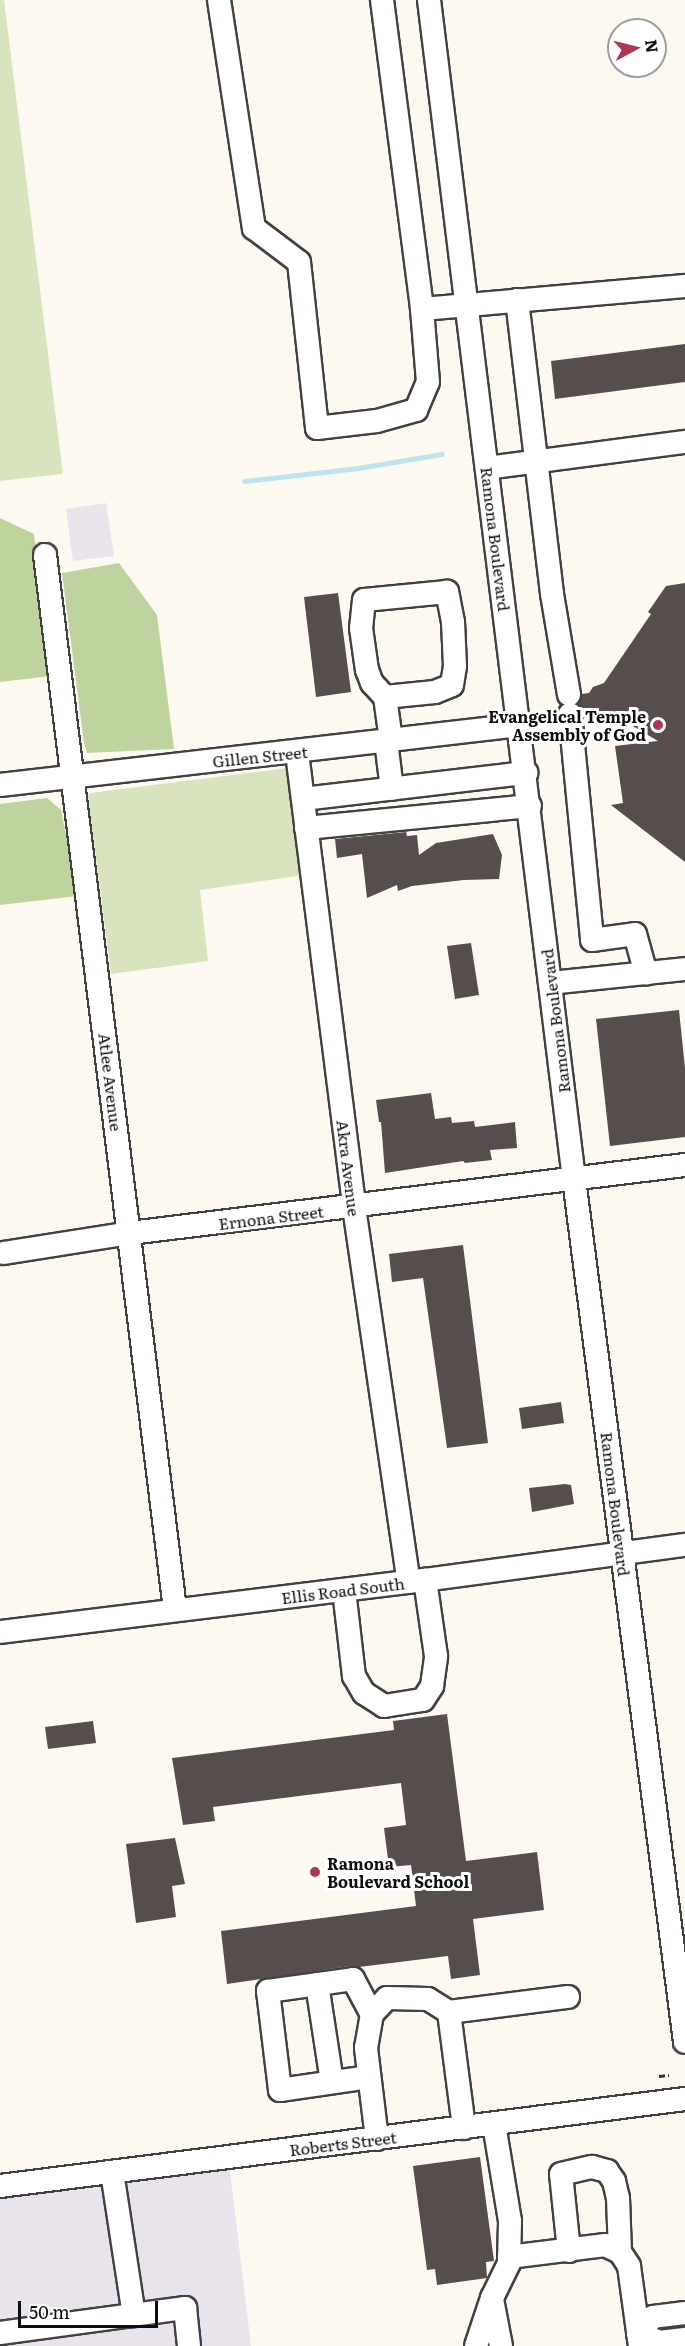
<!DOCTYPE html>
<style>
body{margin:0}
#map{position:relative;width:685px;height:2346px;overflow:hidden;background:#fdf9f1;font-family:Literata,serif}
div>[style]{position:absolute}
.industrial>*{inset:0;background:#e9e4eb}
.green>*{inset:0;background:#d8e4be}
.forest>*{inset:0;background:#bfd39f}
.stream>*{height:5px;margin:-2.5px;padding:0 2.5px;transform-origin:2.5px;border-radius:2.5px;background:#bbe4ef}
.building>*{inset:0;background:#554e4c}
.path>*{height:3px;margin-top:-1.5px;transform-origin:0;background:repeating-linear-gradient(90deg,#303030 0 6px,transparent 0 9px)}
.roads{filter:drop-shadow(2px 0 #414141) drop-shadow(-2px 0 #414141) drop-shadow(0 2px #414141) drop-shadow(0 -2px #414141)}
.minor>*{height:22px;margin:-11px;padding:0 11px;transform-origin:11px;border-radius:11px;background:#fff}
.dots>*{width:16px;height:16px;translate:-50% -50%;box-sizing:border-box;border:3px solid #fff;border-radius:50%}
span{translate:-50% -50%;white-space:nowrap;text-align:center;line-height:1.15;-webkit-text-stroke:6px #fff;paint-order:stroke}
.street-label{font-size:16px;color:#0e0e0e}
.poi-label{font-size:16px;color:#0e0e0e;font-weight:700}
.right{translate:-100% -50%;text-align:right}
.left{translate:0 -50%;text-align:left}
.north{position:absolute;left:607px;top:18px;width:60px;height:60px;box-sizing:border-box;background:#fff;border:2px solid #9f9f9f;border-radius:50%;rotate:83deg;font-size:16px;font-weight:700;line-height:24px;text-align:center;color:#0e0e0e}
.north::after{content:'';display:block;margin:auto;width:21px;height:27px;background:#ad3751;clip-path:polygon(50% 0,100% 100%,50% 72%,0 100%)}
.scale{position:absolute;left:18px;top:2301px;width:140px;height:27px;box-sizing:border-box;border:3px solid #0e0e0e;border-top:0;padding-left:8px;font-size:18px;line-height:21px;white-space:nowrap;color:#0e0e0e;-webkit-text-stroke:4px #fff;paint-order:stroke}
</style>
<div id="map">
<div class="industrial">
<i style="clip-path:polygon(106px 503px,114px 556px,73px 561px,66px 509px)"></i>
<i style="clip-path:polygon(229px 2163px,251px 2346px,0 2346px,0 2193px)"></i>
</div>
<div class="green">
<i style="clip-path:polygon(0 0,4px 0,63px 474px,0 481px)"></i>
<i style="clip-path:polygon(288px 768px,305px 875px,200px 890px,208px 961px,111px 974px,88px 796px,90px 793px)"></i>
</div>
<div class="forest">
<i style="clip-path:polygon(0 518px,34px 534px,51px 676px,0 682px)"></i>
<i style="clip-path:polygon(119px 563px,157px 615px,174px 749px,87px 753px,84px 743px,62px 573px)"></i>
<i style="clip-path:polygon(47px 798px,61px 810px,78px 896px,0 905px,0 804px)"></i>
</div>
<div class="stream">
<i style="left:244px;top:481px;width:115px;rotate:-6.5deg"></i>
<i style="left:358px;top:468px;width:85px;rotate:-9.5deg"></i>
</div>
<div class="building">
<i style="clip-path:polygon(685px 344px,685px 382px,555px 399px,551px 361px)"></i>
<i style="clip-path:polygon(685px 583px,685px 862px,611px 805px,623px 803px,615px 746px,658px 741px,609px 712px,602px 720px,592px 712px,583px 713px,579px 704px,582px 694px,589px 693px,593px 687px,604px 683px,651px 614px,648px 612px,666px 586px)"></i>
<i style="clip-path:polygon(338px 593px,351px 692px,316px 697px,304px 597px)"></i>
<i style="clip-path:polygon(406px 832px,407px 836px,417px 835px,419px 855px,436px 843px,493px 834px,502px 855px,499px 879px,464px 880px,412px 886px,398px 891px,397px 885px,367px 898px,362px 854px,337px 858px,335px 839px)"></i>
<i style="clip-path:polygon(471px 943px,479px 995px,455px 999px,447px 946px)"></i>
<i style="clip-path:polygon(679px 1010px,685px 1068px,685px 1137px,610px 1146px,596px 1019px)"></i>
<i style="clip-path:polygon(431px 1093px,435px 1119px,451px 1117px,452px 1123px,474px 1121px,475px 1127px,515px 1122px,517px 1148px,490px 1150px,492px 1160px,465px 1163px,463px 1161px,385px 1173px,381px 1122px,379px 1122px,376px 1100px)"></i>
<i style="clip-path:polygon(463px 1245px,488px 1443px,447px 1448px,423px 1278px,392px 1282px,389px 1254px)"></i>
<i style="clip-path:polygon(561px 1402px,564px 1423px,522px 1429px,519px 1408px)"></i>
<i style="clip-path:polygon(565px 1484px,571px 1485px,574px 1504px,532px 1512px,529px 1488px)"></i>
<i style="clip-path:polygon(447px 1714px,466px 1861px,537px 1852px,544px 1910px,473px 1919px,480px 1975px,451px 1979px,448px 1956px,359px 1967px,351px 1966px,227px 1984px,221px 1931px,416px 1906px,411px 1865px,389px 1867px,384px 1828px,406px 1825px,401px 1783px,213px 1807px,215px 1821px,183px 1825px,172px 1758px,394px 1730px,393px 1721px)"></i>
<i style="clip-path:polygon(93px 1721px,96px 1743px,48px 1749px,45px 1727px)"></i>
<i style="clip-path:polygon(175px 1838px,185px 1884px,172px 1886px,176px 1917px,136px 1923px,126px 1844px)"></i>
<i style="clip-path:polygon(480px 2157px,494px 2261px,486px 2262px,487px 2278px,437px 2285px,435px 2269px,427px 2270px,413px 2166px)"></i>
</div>
<div class="path">
<i style="left:659px;top:2076px;width:10px;rotate:-6deg"></i>
</div>
<div class="roads">
<div class="minor">
<i style="left:219px;top:0;width:231px;rotate:81.3deg"></i>
<i style="left:254px;top:228px;width:56px;rotate:37.1deg"></i>
<i style="left:299px;top:262px;width:167px;rotate:83.8deg"></i>
<i style="left:317px;top:428px;width:60px;rotate:-6.7deg"></i>
<i style="left:377px;top:421px;width:41px;rotate:-15.8deg"></i>
<i style="left:416px;top:410px;width:30px;rotate:-67deg"></i>
<i style="left:428px;top:382px;width:73px;rotate:-94.7deg"></i>
<i style="left:422px;top:309px;width:264px;rotate:-5deg"></i>
<i style="left:382px;top:0;width:312px;rotate:82.6deg"></i>
<i style="left:429px;top:0;width:1188px;rotate:82.99deg"></i>
<i style="left:574px;top:1179px;width:870px;rotate:82.67deg"></i>
<i style="left:517px;top:300px;width:296px;rotate:83.2deg"></i>
<i style="left:552px;top:594px;width:102px;rotate:80.4deg"></i>
<i style="left:487px;top:468px;width:200px;rotate:-7.5deg"></i>
<i style="left:45px;top:555px;width:1062px;rotate:82.97deg"></i>
<i style="left:385px;top:697px;width:50px;rotate:-5.7deg"></i>
<i style="left:435px;top:692px;width:18px;rotate:-22deg"></i>
<i style="left:452px;top:685px;width:19px;rotate:-81deg"></i>
<i style="left:455px;top:666px;width:44px;rotate:-92.6deg"></i>
<i style="left:453px;top:622px;width:31px;rotate:-101deg"></i>
<i style="left:447px;top:592px;width:83px;rotate:174.5deg"></i>
<i style="left:364px;top:600px;width:28px;rotate:96deg"></i>
<i style="left:361px;top:628px;width:42px;rotate:81.9deg"></i>
<i style="left:367px;top:670px;width:14px;rotate:69deg"></i>
<i style="left:372px;top:683px;width:19px;rotate:47deg"></i>
<i style="left:385px;top:697px;width:43px;rotate:82.1deg"></i>
<i style="left:570px;top:714px;width:227px;rotate:84.4deg"></i>
<i style="left:592px;top:940px;width:43px;rotate:-7.9deg"></i>
<i style="left:635px;top:934px;width:41px;rotate:74.6deg"></i>
<i style="left:386px;top:741px;width:48px;rotate:82.9deg"></i>
<i style="left:297px;top:753px;width:458px;rotate:82.8deg"></i>
<i style="left:354px;top:1207px;width:379px;rotate:81.7deg"></i>
<i style="left:0;top:785px;width:522px;rotate:-6.59deg"></i>
<i style="left:519px;top:725px;width:53px;rotate:7.5deg"></i>
<i style="left:303px;top:799px;width:225px;rotate:-6.7deg"></i>
<i style="left:306px;top:828px;width:225px;rotate:-5.6deg"></i>
<i style="left:550px;top:983px;width:136px;rotate:-5.9deg"></i>
<i style="left:4px;top:1253px;width:128px;rotate:-9deg"></i>
<i style="left:130px;top:1233px;width:559px;rotate:-6.99deg"></i>
<i style="left:344px;top:1590px;width:87px;rotate:83.4deg"></i>
<i style="left:354px;top:1676px;width:20px;rotate:60deg"></i>
<i style="left:364px;top:1693px;width:24px;rotate:33deg"></i>
<i style="left:384px;top:1706px;width:39px;rotate:-9deg"></i>
<i style="left:423px;top:1700px;width:17px;rotate:-57deg"></i>
<i style="left:432px;top:1686px;width:30px;rotate:-82deg"></i>
<i style="left:436px;top:1656px;width:77px;rotate:-98.2deg"></i>
<i style="left:0;top:1632px;width:428px;rotate:-7deg"></i>
<i style="left:425px;top:1580px;width:262px;rotate:-7.7deg"></i>
<i style="left:317px;top:1984px;width:99px;rotate:81.3deg"></i>
<i style="left:449px;top:2012px;width:120px;rotate:-7.2deg"></i>
<i style="left:369px;top:2077px;width:90px;rotate:171.7deg"></i>
<i style="left:280px;top:2090px;width:100px;rotate:-96.9deg"></i>
<i style="left:268px;top:1991px;width:86px;rotate:-8deg"></i>
<i style="left:353px;top:1979px;width:40px;rotate:62deg"></i>
<i style="left:377px;top:2139px;width:92px;rotate:-96.9deg"></i>
<i style="left:366px;top:2048px;width:35px;rotate:-80deg"></i>
<i style="left:372px;top:2014px;width:22px;rotate:-47deg"></i>
<i style="left:387px;top:1998px;width:41px;rotate:1.4deg"></i>
<i style="left:428px;top:1999px;width:25px;rotate:32deg"></i>
<i style="left:449px;top:2012px;width:117px;rotate:82.6deg"></i>
<i style="left:112px;top:2172px;width:145px;rotate:81.3deg"></i>
<i style="left:0;top:2186px;width:691px;rotate:-7.24deg"></i>
<i style="left:569px;top:2251px;width:77px;rotate:-95.9deg"></i>
<i style="left:561px;top:2174px;width:32px;rotate:-13deg"></i>
<i style="left:592px;top:2167px;width:16px;rotate:15deg"></i>
<i style="left:607px;top:2171px;width:12px;rotate:55deg"></i>
<i style="left:614px;top:2181px;width:17px;rotate:77deg"></i>
<i style="left:618px;top:2198px;width:54px;rotate:87.9deg"></i>
<i style="left:509px;top:2257px;width:97px;rotate:-7.1deg"></i>
<i style="left:605px;top:2245px;width:17px;rotate:25deg"></i>
<i style="left:620px;top:2252px;width:17px;rotate:57deg"></i>
<i style="left:629px;top:2266px;width:81px;rotate:82.2deg"></i>
<i style="left:492px;top:2299px;width:48px;rotate:79.2deg"></i>
<i style="left:685px;top:2313px;width:32px;rotate:173deg"></i>
<i style="left:653px;top:2317px;width:22px;rotate:133deg"></i>
<i style="left:638px;top:2333px;width:23px;rotate:23deg"></i>
<i style="left:659px;top:2342px;width:26px;rotate:-7deg"></i>
<i style="left:0;top:2333px;width:187px;rotate:-7.7deg"></i>
<i style="left:185px;top:2308px;width:38px;rotate:84deg"></i>
<i style="left:476px;top:2346px;width:51px;rotate:-71.6deg"></i>
<i style="left:492px;top:2298px;width:39px;rotate:-64deg"></i>
<i style="left:509px;top:2263px;width:42px;rotate:-88.6deg"></i>
<i style="left:510px;top:2221px;width:98px;rotate:-99.4deg"></i>
</div>
</div>
<div class="dots">
<i style="left:658px;top:725px;background:#ad3751"></i>
<i style="left:315px;top:1872px;background:#ad3751"></i>
</div>
<div class="street-label">
<span style="left:496px;top:539px;rotate:83deg">Ramona Boulevard</span>
<span style="left:260px;top:756px;rotate:-6deg">Gillen Street</span>
<span style="left:555px;top:1021px;rotate:-97deg">Ramona Boulevard</span>
<span style="left:111px;top:1082px;rotate:83deg">Atlee Avenue</span>
<span style="left:349px;top:1168px;rotate:83deg">Akra Avenue</span>
<span style="left:271px;top:1217px;rotate:-7deg">Ernona Street</span>
<span style="left:616px;top:1504px;rotate:83deg">Ramona Boulevard</span>
<span style="left:343px;top:1590px;rotate:-7deg">Ellis Road South</span>
<span style="left:343px;top:2143px;rotate:-7deg">Roberts Street</span>
</div>
<div class="poi-label">
<span class="right" style="left:646px;top:725px">Evangelical Temple<br>Assembly of God</span>
<span class="left" style="left:327px;top:1872px">Ramona<br>Boulevard School</span>
</div>
<div class="north">N</div>
<div class="scale">50 m</div>
</div>
